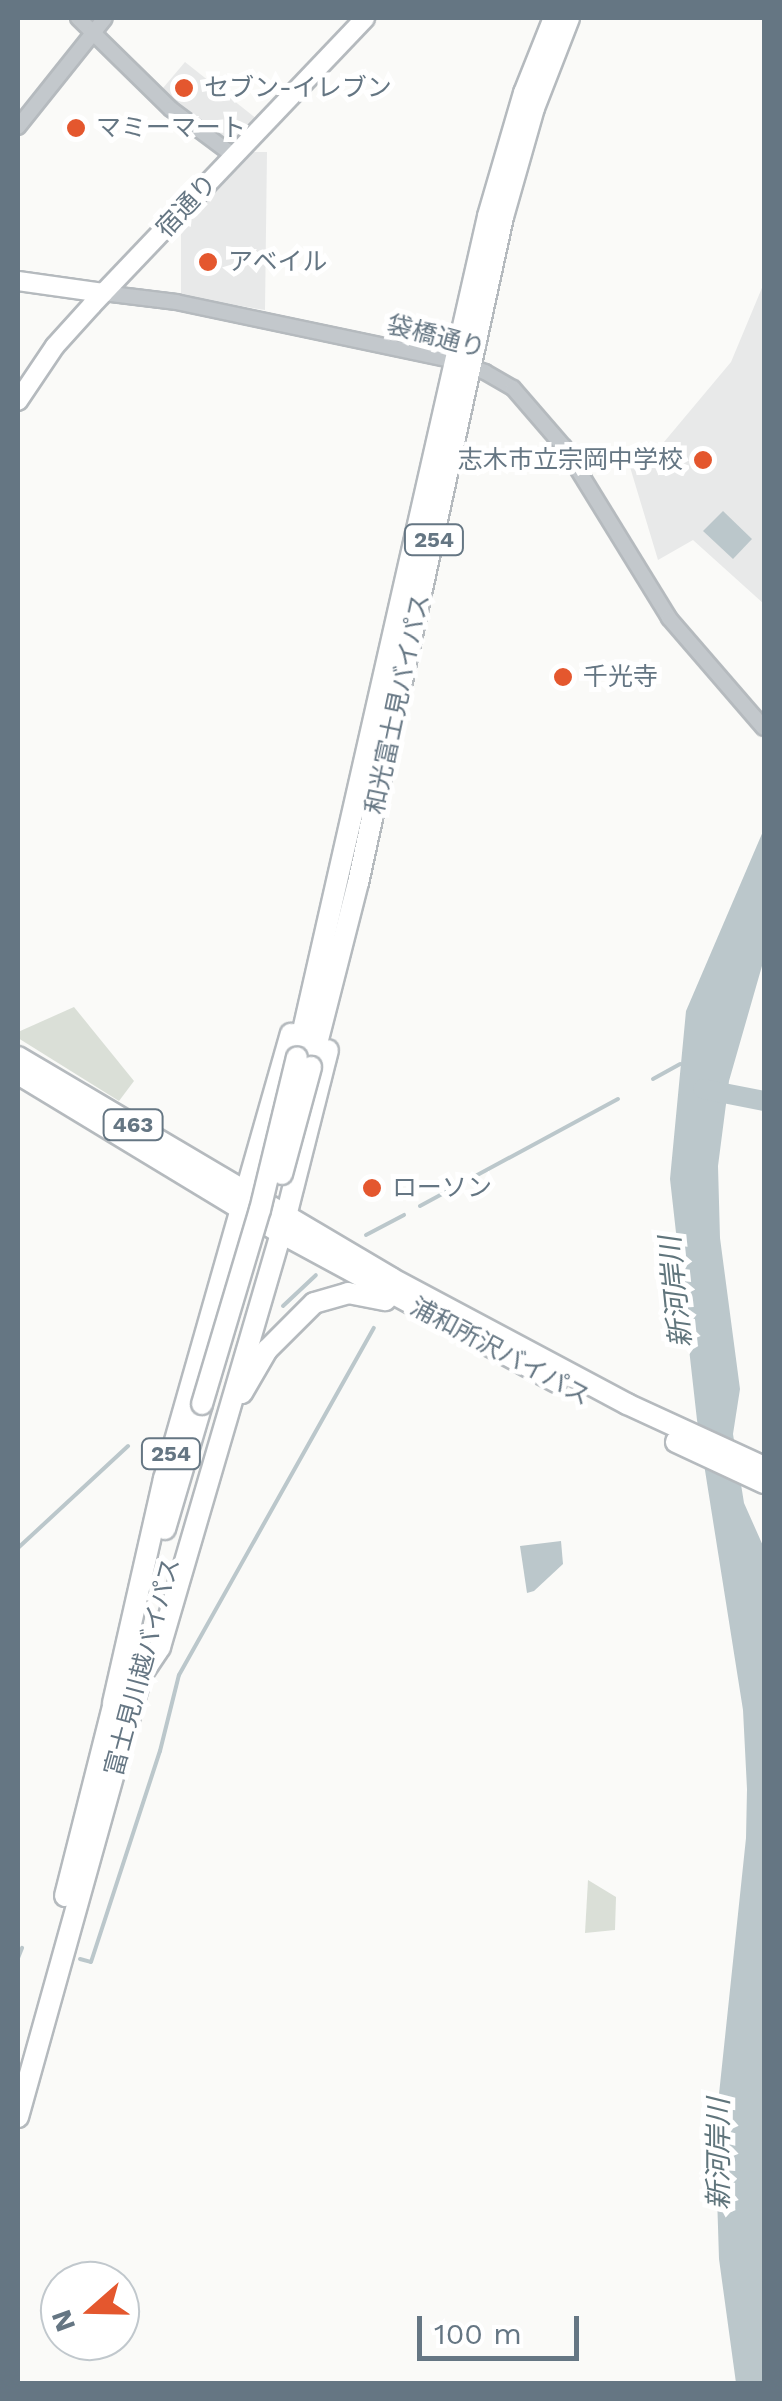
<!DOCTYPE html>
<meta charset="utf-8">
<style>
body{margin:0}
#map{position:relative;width:782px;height:2401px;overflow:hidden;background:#fafaf8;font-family:"Work Sans","Noto Sans JP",sans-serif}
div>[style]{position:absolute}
.built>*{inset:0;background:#e8e9e9}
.green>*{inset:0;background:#dadfd7}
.water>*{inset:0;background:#bbc7cb}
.stream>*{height:4px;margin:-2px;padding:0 2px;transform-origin:2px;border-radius:2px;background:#bbc7cb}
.river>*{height:20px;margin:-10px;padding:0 10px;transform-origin:10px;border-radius:10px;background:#bbc7cb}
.roads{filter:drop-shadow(2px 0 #b5babe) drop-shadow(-2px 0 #b5babe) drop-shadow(0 2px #b5babe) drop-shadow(0 -2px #b5babe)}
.minor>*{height:14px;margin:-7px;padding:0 7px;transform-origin:7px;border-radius:7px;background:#c3c8cc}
.major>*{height:18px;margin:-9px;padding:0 9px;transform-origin:9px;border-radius:9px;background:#fff}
.highway>*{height:20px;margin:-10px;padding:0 10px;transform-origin:10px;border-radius:10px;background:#fff}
.bridges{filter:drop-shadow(2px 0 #b4b9bd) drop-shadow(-2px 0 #b4b9bd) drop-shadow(0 2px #b4b9bd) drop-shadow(0 -2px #b4b9bd)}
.highway-bridge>*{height:20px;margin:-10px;padding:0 10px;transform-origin:10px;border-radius:10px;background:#fff}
.dots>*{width:28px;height:28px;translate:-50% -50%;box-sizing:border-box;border:5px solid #fff;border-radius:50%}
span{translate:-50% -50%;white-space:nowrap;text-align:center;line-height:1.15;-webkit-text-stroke:10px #fff;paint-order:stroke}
.shield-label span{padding:2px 8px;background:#fff;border:2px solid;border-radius:8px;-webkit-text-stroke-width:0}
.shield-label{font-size:22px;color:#657683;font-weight:700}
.poi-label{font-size:25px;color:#657683}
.left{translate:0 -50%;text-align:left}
.right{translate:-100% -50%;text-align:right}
.street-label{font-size:25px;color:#657683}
.water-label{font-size:28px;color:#60757c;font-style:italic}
.frame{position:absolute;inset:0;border:20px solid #657683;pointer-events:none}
.north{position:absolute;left:40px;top:2261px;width:100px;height:100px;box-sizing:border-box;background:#fff;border:2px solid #c1c8cd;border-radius:50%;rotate:250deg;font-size:28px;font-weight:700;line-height:40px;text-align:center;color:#657683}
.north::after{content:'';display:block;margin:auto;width:35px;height:45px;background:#e4572e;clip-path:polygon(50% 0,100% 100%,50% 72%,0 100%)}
.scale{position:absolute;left:417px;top:2316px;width:162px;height:45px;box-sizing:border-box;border:5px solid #657683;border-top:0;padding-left:12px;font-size:30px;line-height:35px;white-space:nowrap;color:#657683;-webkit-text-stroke:8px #fff;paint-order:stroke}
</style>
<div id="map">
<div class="built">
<i style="clip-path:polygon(185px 62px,257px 119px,235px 143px,227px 144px,192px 118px,163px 88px)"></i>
<i style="clip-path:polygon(251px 152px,267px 152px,265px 310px,181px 296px,181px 224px)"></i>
<i style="clip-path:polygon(764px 283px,764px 604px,693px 540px,658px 560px,630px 467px,664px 442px,731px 362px)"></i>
</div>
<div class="green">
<i style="clip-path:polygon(74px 1007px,134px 1081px,119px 1101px,18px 1038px,18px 1032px)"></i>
<i style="clip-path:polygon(588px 1880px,616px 1897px,615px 1930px,585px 1933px)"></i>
</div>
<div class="water">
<i style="clip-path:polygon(723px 511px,752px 539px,733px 559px,703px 531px)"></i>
<i style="clip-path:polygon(764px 829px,764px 959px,729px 1081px,718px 1166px,720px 1238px,740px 1389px,733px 1434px,744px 1503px,764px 1548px,764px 2384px,736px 2383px,719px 2259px,715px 2132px,746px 1838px,747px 1789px,743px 1710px,697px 1420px,670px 1179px,686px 1011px)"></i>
<i style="clip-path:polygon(561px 1541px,563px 1564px,534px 1591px,527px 1593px,520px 1546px)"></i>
</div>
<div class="stream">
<i style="left:653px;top:1079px;width:31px;rotate:-29deg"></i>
<i style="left:420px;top:1206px;width:225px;rotate:-28.4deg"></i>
<i style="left:366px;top:1235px;width:43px;rotate:-27.8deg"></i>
<i style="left:283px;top:1306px;width:45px;rotate:-43.2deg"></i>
<i style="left:18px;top:1548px;width:150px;rotate:-42.8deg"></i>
<i style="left:18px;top:1958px;width:11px;rotate:-68deg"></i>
<i style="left:80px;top:1959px;width:11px;rotate:15deg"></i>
<i style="left:91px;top:1962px;width:222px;rotate:-71.9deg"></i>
<i style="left:160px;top:1751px;width:78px;rotate:-76deg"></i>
<i style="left:179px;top:1675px;width:398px;rotate:-60.7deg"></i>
</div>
<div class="river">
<i style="left:703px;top:1089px;width:62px;rotate:11.1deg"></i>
</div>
<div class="roads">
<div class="minor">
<i style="left:78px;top:18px;width:130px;rotate:44.4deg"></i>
<i style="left:171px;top:109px;width:79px;rotate:36.7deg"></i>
<i style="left:18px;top:127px;width:139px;rotate:-51.4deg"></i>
<i style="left:103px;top:293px;width:74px;rotate:7deg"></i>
<i style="left:176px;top:302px;width:277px;rotate:11.9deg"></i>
<i style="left:447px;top:359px;width:40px;rotate:18.9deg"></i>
<i style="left:485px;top:372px;width:32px;rotate:30deg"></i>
<i style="left:513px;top:388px;width:78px;rotate:49.2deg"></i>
<i style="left:564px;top:447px;width:201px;rotate:58.4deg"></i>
<i style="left:669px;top:618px;width:145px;rotate:49.2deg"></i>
</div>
<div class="major">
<i style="left:18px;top:281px;width:86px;rotate:8deg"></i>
<i style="left:18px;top:401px;width:66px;rotate:-56.1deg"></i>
<i style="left:55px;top:346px;width:55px;rotate:-47.9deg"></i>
<i style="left:92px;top:305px;width:396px;rotate:-46.4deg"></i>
</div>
<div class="highway">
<i style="left:18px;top:1057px;width:434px;rotate:30.6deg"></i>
<i style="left:391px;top:1278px;width:268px;rotate:28.1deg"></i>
<i style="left:627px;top:1404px;width:151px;rotate:24.7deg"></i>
<i style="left:297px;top:1057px;width:862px;rotate:-77.2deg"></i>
<i style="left:488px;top:216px;width:128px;rotate:-73.7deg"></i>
<i style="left:524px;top:93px;width:81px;rotate:-68.2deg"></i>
<i style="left:311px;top:1067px;width:190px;rotate:-75.7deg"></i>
<i style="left:358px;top:883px;width:682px;rotate:-77.72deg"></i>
<i style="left:503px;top:217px;width:113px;rotate:-74.1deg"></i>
<i style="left:534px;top:108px;width:97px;rotate:-68.7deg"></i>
<i style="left:18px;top:1074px;width:307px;rotate:31.2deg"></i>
<i style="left:281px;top:1233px;width:313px;rotate:28.4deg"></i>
<i style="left:242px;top:1393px;width:50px;rotate:-59.8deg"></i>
<i style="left:267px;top:1350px;width:66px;rotate:-45deg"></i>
<i style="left:314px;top:1303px;width:35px;rotate:-16deg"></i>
<i style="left:348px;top:1293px;width:38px;rotate:11deg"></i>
<i style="left:676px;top:1442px;width:97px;rotate:25deg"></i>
<i style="left:165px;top:1529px;width:130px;rotate:-73.5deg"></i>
<i style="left:142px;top:1674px;width:32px;rotate:-56deg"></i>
<i style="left:160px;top:1647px;width:449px;rotate:-73.7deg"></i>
<i style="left:286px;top:1216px;width:171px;rotate:-75.8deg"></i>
<i style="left:113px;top:1703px;width:230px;rotate:-77.2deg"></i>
<i style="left:164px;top:1479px;width:463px;rotate:-74.1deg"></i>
<i style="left:65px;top:1896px;width:211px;rotate:-75.8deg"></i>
<i style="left:18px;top:2117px;width:472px;rotate:-74.4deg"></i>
</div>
</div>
<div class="bridges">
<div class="highway-bridge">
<i style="left:282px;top:1174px;width:111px;rotate:-74.8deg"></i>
<i style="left:202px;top:1404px;width:202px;rotate:-73.4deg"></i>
<i style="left:260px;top:1210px;width:157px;rotate:-76.4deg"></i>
</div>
</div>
<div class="dots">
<i style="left:184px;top:88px;background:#e4572e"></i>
<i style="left:76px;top:128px;background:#e4572e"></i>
<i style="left:208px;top:262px;background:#e4572e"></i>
<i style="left:703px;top:460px;background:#e4572e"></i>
<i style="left:563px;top:677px;background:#e4572e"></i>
<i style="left:372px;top:1188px;background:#e4572e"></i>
</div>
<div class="shield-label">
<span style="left:434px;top:540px">254</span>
<span style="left:133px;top:1125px">463</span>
<span style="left:171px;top:1454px">254</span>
</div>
<div class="poi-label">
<span class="left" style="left:204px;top:88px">セブン-イレブン</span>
<span class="left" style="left:96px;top:128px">マミーマート</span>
<span class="left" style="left:228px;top:262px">アベイル</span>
<span class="right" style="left:683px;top:460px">志木市立宗岡中学校</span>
<span class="left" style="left:583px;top:677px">千光寺</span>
<span class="left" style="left:392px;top:1188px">ローソン</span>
</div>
<div class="street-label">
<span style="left:187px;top:206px;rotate:-47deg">宿通り</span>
<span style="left:436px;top:337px;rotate:15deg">袋橋通り</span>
<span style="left:398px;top:704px;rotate:-78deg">和光富士見バイパス</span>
<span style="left:500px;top:1352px;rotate:28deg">浦和所沢バイパス</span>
<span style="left:143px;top:1667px;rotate:-75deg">富士見川越バイパス</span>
</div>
<div class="water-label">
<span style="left:676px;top:1292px;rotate:-96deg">新河岸川</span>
<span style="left:719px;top:2154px;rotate:-90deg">新河岸川</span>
</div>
<div class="frame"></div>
<div class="north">N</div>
<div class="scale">100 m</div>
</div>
